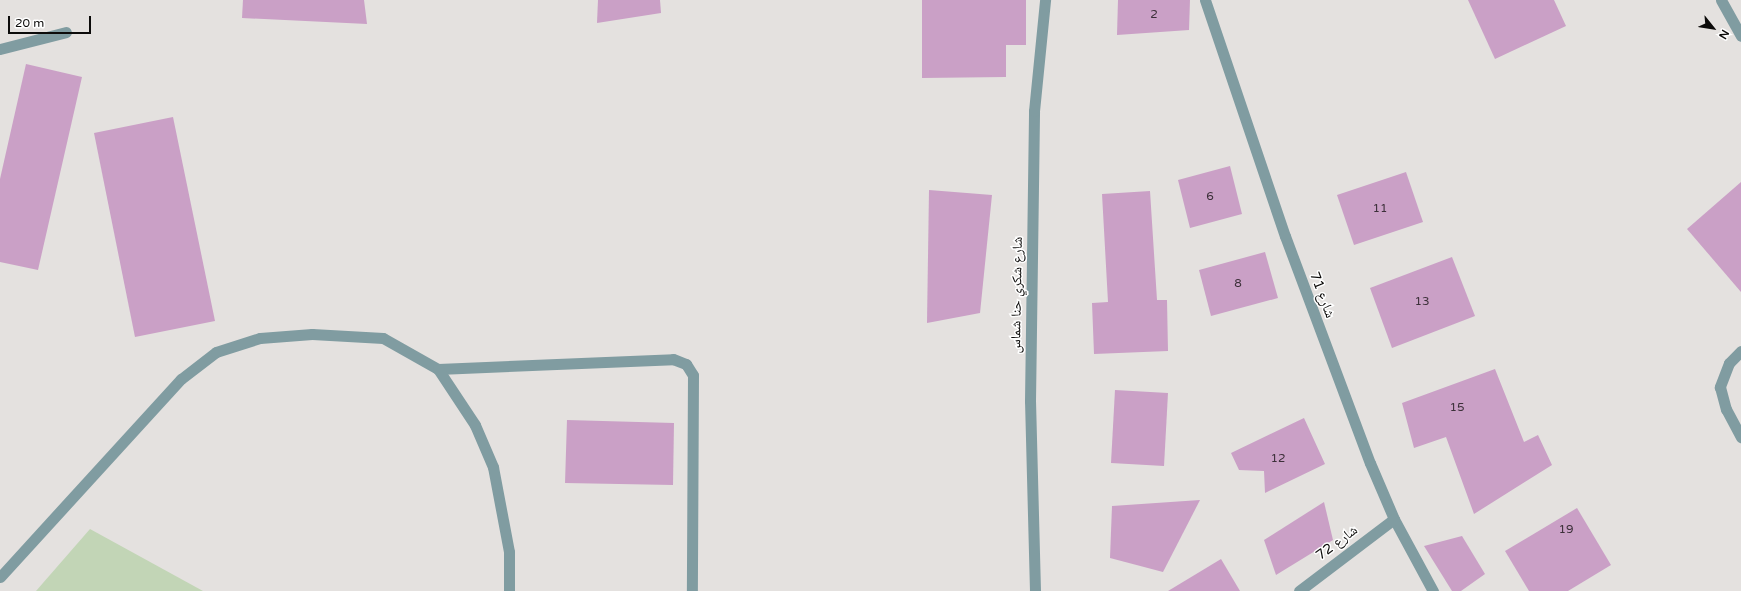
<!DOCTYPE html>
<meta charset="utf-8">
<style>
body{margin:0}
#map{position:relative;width:1741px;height:591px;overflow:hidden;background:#e4e1df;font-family:"Varela Round","Noto Naskh Arabic",sans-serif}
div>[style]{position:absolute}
.green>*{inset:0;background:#c2d5b6}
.building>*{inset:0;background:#caa0c6}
.minor>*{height:11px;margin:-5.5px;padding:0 5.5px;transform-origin:5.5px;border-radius:5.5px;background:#809ca1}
.tertiary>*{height:11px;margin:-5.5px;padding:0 5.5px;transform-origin:5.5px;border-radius:5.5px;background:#809ca1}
span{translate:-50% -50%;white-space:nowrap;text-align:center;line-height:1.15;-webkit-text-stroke:3px #fff;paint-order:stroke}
.number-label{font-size:12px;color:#3c3039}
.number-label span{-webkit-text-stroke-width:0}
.street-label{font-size:14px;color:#0c0b0a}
.north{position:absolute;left:1693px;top:8px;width:40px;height:40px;-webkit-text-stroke:3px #fff;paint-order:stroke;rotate:120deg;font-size:11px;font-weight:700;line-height:16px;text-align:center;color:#0c0b0a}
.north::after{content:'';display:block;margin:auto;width:14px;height:18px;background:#0c0b0a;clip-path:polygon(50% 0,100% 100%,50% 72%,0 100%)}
.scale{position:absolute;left:8px;top:16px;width:83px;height:18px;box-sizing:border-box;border:2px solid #0c0b0a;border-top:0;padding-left:5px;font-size:12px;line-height:14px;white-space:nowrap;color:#0c0b0a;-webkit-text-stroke:3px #fff;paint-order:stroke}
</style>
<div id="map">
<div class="green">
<i style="clip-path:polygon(90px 529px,203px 591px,36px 591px)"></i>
</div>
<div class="building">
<i style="clip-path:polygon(243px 0,364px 0,367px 24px,242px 18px)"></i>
<i style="clip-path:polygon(598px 0,660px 0,661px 13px,597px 23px)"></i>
<i style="clip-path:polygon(922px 0,1026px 0,1026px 45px,1006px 45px,1006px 77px,922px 78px)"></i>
<i style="clip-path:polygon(1118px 0,1190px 0,1189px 30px,1117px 35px)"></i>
<i style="clip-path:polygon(1468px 0,1554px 0,1566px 26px,1495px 59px)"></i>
<i style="clip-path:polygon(26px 64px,82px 77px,38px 270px,0 262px,0 179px)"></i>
<i style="clip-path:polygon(173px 117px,215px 321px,135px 337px,94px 133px)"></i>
<i style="clip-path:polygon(1230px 166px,1242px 214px,1190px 228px,1178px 180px)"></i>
<i style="clip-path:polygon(1406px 172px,1423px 222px,1354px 245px,1337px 195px)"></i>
<i style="clip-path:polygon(1741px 182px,1741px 292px,1687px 229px)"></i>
<i style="clip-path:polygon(929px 190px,992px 195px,980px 313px,927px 323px)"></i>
<i style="clip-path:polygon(1150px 191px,1157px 300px,1167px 300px,1168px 351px,1094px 354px,1092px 303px,1108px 302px,1102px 194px)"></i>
<i style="clip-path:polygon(1265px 252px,1278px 298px,1211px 316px,1199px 270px)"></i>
<i style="clip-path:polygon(1452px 257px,1475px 316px,1392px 348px,1370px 288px)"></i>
<i style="clip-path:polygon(1495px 369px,1524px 442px,1538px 435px,1552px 465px,1474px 514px,1446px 437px,1414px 448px,1402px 403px)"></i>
<i style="clip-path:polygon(1115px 390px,1168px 393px,1164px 466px,1111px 463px)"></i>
<i style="clip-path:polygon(1304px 418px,1325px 464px,1265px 493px,1264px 471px,1239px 470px,1231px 453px)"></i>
<i style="clip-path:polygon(567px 420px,674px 423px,673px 485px,565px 483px)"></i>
<i style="clip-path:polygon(1200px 500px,1163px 572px,1110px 558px,1112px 506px)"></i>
<i style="clip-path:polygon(1324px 502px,1333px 540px,1276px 575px,1264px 540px)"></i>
<i style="clip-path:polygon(1577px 508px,1611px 565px,1568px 591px,1529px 591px,1505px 551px)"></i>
<i style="clip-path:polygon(1462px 536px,1485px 574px,1461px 591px,1452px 591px,1424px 546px)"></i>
<i style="clip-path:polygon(1221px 559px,1240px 591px,1168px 591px)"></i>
</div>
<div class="minor">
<i style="left:1205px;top:0;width:249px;rotate:71.3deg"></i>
<i style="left:1285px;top:236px;width:242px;rotate:69.5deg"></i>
<i style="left:1370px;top:463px;width:61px;rotate:66.8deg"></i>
<i style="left:1394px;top:519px;width:82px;rotate:61.6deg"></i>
<i style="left:1721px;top:0;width:41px;rotate:60.9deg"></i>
<i style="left:0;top:49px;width:68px;rotate:-14.4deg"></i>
<i style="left:1741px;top:351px;width:17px;rotate:135deg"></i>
<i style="left:1729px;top:363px;width:26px;rotate:111deg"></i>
<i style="left:1720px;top:387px;width:23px;rotate:75deg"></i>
<i style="left:1726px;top:409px;width:32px;rotate:62deg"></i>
<i style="left:438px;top:369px;width:235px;rotate:-2.4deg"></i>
<i style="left:673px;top:359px;width:14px;rotate:21deg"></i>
<i style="left:686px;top:364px;width:13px;rotate:58deg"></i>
<i style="left:693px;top:375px;width:216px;rotate:90.3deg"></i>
<i style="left:0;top:577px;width:268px;rotate:-47.6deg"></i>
<i style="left:181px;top:379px;width:44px;rotate:-37.6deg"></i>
<i style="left:216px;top:352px;width:46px;rotate:-17.7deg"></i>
<i style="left:260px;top:338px;width:52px;rotate:-4.4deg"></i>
<i style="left:312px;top:334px;width:71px;rotate:3.2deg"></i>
<i style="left:383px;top:338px;width:63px;rotate:29.4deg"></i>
<i style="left:438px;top:369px;width:67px;rotate:56.5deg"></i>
<i style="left:475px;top:425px;width:46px;rotate:66.8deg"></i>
<i style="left:493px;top:467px;width:86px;rotate:79.3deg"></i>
<i style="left:509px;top:552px;width:39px;rotate:90deg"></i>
<i style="left:1299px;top:591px;width:119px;rotate:-37.2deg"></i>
</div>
<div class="tertiary">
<i style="left:1035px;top:591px;width:190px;rotate:-91.5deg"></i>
<i style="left:1030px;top:401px;width:290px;rotate:-89.2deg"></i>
<i style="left:1034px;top:111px;width:112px;rotate:-84.3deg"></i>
</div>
<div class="number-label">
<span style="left:1154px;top:15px">2</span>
<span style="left:1210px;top:197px">6</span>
<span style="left:1380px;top:209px">11</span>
<span style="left:1238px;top:284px">8</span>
<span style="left:1422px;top:302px">13</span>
<span style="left:1457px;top:408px">15</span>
<span style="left:1278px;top:459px">12</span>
<span style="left:1566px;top:530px">19</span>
</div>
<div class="street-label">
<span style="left:1017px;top:295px;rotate:-89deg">شارع شكري حنا شماس</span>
<span style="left:1322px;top:295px;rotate:69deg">شارع 71</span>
<span style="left:1337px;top:543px;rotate:-37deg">شارع 72</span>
</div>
<div class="north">N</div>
<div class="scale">20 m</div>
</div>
